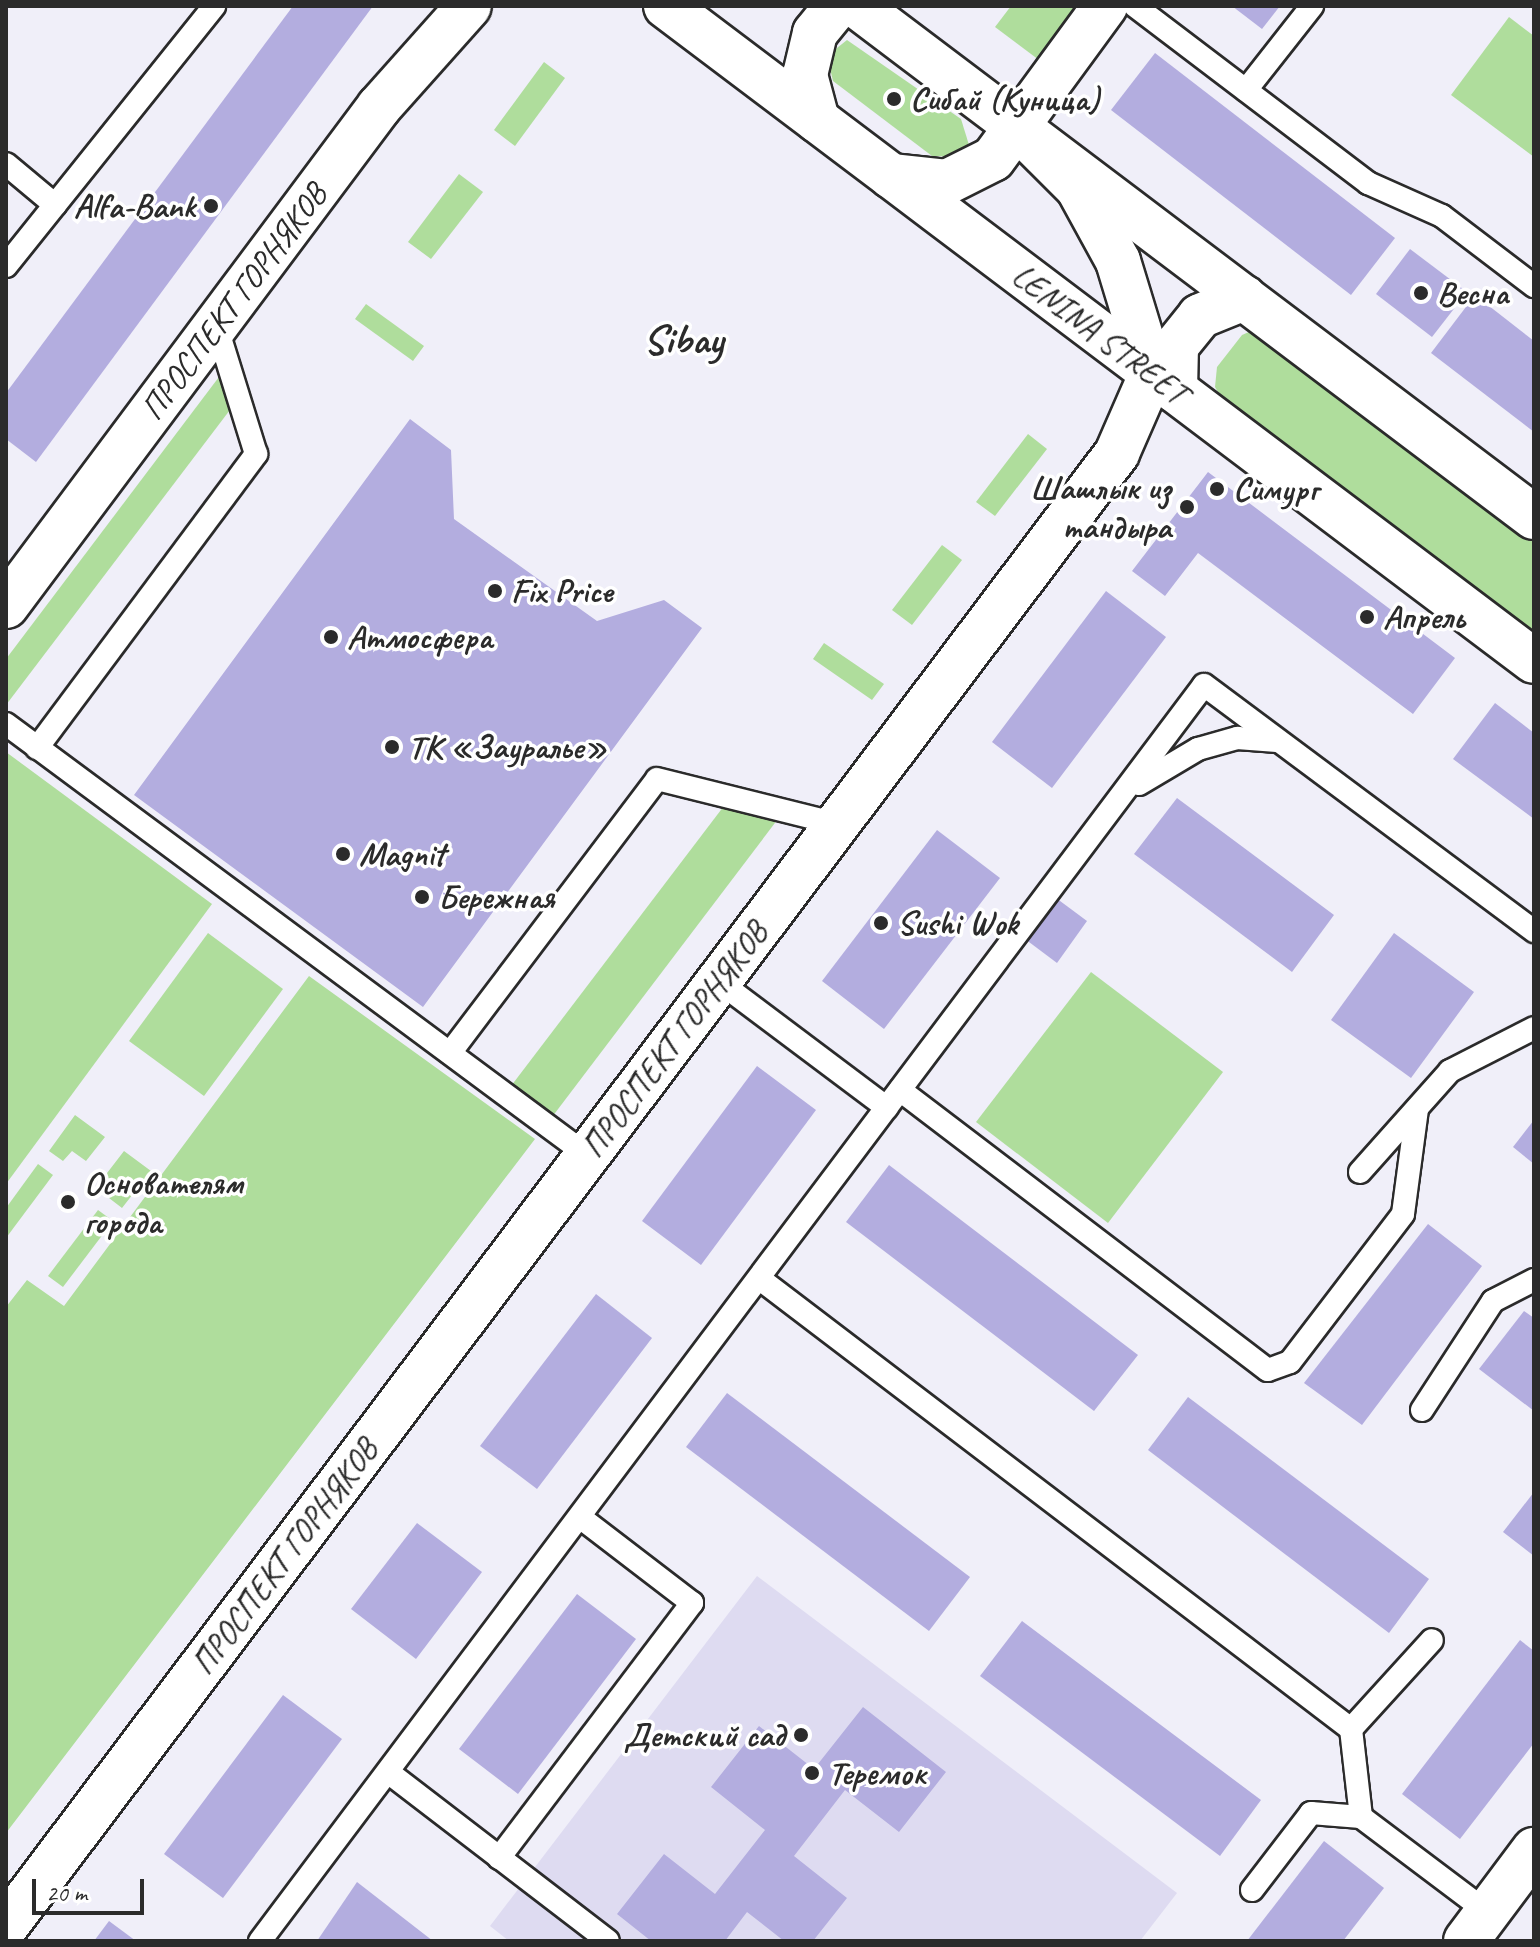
<!DOCTYPE html>
<meta charset="utf-8">
<style>
body{margin:0}
#map{position:relative;width:1540px;height:1947px;overflow:hidden;background:#f0eff9;font-family:Caveat,sans-serif}
div>[style]{position:absolute}
.built>*{inset:0;background:#dedbf1}
.green>*{inset:0;background:#afdd9c}
.building>*{inset:0;background:#b3addf}
.roads{filter:drop-shadow(2px 0 #2b2b2b) drop-shadow(-2px 0 #2b2b2b) drop-shadow(0 2px #2b2b2b) drop-shadow(0 -2px #2b2b2b)}
.service>*{height:22px;margin:-11px;padding:0 11px;transform-origin:11px;border-radius:11px;background:#fff}
.tertiary>*{height:44px;margin:-22px;padding:0 22px;transform-origin:22px;border-radius:22px;background:#fff}
.secondary>*{height:44px;margin:-22px;padding:0 22px;transform-origin:22px;border-radius:22px;background:#fff}
.dots>*{width:22px;height:22px;translate:-50% -50%;box-sizing:border-box;border:4px solid #fff;border-radius:50%}
span{translate:-50% -50%;white-space:nowrap;text-align:center;line-height:1.15;-webkit-text-stroke:7px #fff;paint-order:stroke}
.poi-label{font-size:34px;color:#2b2b2b;font-weight:700}
.left{translate:0 -50%;text-align:left}
.right{translate:-100% -50%;text-align:right}
.street-label{font-size:34px;color:#2b2b2b}
.district-label{font-size:42px;color:#2b2b2b;font-weight:700}
.frame{position:absolute;inset:0;border:8px solid #2b2b2b;pointer-events:none}
.scale{position:absolute;left:32px;top:1879px;width:112px;height:36px;box-sizing:border-box;border:4px solid #2b2b2b;border-top:0;padding-left:10px;font-size:24px;line-height:28px;white-space:nowrap;color:#2b2b2b;-webkit-text-stroke:6px #fff;paint-order:stroke}
</style>
<div id="map">
<div class="built">
<i style="clip-path:polygon(757px 1576px,1177px 1893px,1140px 1941px,509px 1941px,490px 1926px)"></i>
</div>
<div class="green">
<i style="clip-path:polygon(1011px 6px,1080px 6px,1039px 60px,995px 27px)"></i>
<i style="clip-path:polygon(1509px 17px,1534px 36px,1534px 157px,1451px 95px)"></i>
<i style="clip-path:polygon(847px 40px,961px 119px,969px 145px,960px 157px,932px 156px,833px 81px,827px 56px)"></i>
<i style="clip-path:polygon(544px 62px,565px 78px,515px 146px,494px 130px)"></i>
<i style="clip-path:polygon(459px 174px,483px 192px,431px 259px,408px 242px)"></i>
<i style="clip-path:polygon(366px 304px,424px 346px,413px 361px,355px 319px)"></i>
<i style="clip-path:polygon(1258px 328px,1534px 530px,1534px 637px,1224px 403px,1215px 387px,1217px 367px,1242px 335px)"></i>
<i style="clip-path:polygon(228px 365px,239px 398px,6px 705px,6px 659px)"></i>
<i style="clip-path:polygon(1028px 434px,1047px 449px,995px 516px,976px 502px)"></i>
<i style="clip-path:polygon(942px 545px,962px 560px,912px 625px,892px 610px)"></i>
<i style="clip-path:polygon(824px 643px,884px 684px,872px 700px,813px 659px)"></i>
<i style="clip-path:polygon(6px 752px,212px 904px,6px 1184px)"></i>
<i style="clip-path:polygon(730px 798px,784px 811px,546px 1125px,505px 1094px)"></i>
<i style="clip-path:polygon(208px 933px,283px 989px,204px 1096px,129px 1041px)"></i>
<i style="clip-path:polygon(1091px 972px,1223px 1072px,1108px 1223px,976px 1122px)"></i>
<i style="clip-path:polygon(309px 976px,535px 1139px,6px 1833px,6px 1307px,27px 1280px,64px 1306px)"></i>
<i style="clip-path:polygon(75px 1115px,105px 1137px,86px 1161px,72px 1151px,63px 1161px,49px 1151px)"></i>
<i style="clip-path:polygon(124px 1151px,151px 1171px,122px 1208px,109px 1198px,117px 1187px,104px 1177px)"></i>
<i style="clip-path:polygon(38px 1164px,53px 1175px,6px 1238px,6px 1208px)"></i>
<i style="clip-path:polygon(98px 1210px,113px 1221px,63px 1287px,48px 1276px)"></i>
</div>
<div class="building">
<i style="clip-path:polygon(293px 6px,373px 6px,36px 462px,6px 439px,6px 393px)"></i>
<i style="clip-path:polygon(1232px 6px,1280px 6px,1262px 29px)"></i>
<i style="clip-path:polygon(1155px 53px,1395px 238px,1351px 295px,1111px 110px)"></i>
<i style="clip-path:polygon(1410px 249px,1467px 292px,1432px 337px,1376px 294px)"></i>
<i style="clip-path:polygon(1475px 295px,1534px 341px,1534px 432px,1431px 353px)"></i>
<i style="clip-path:polygon(410px 419px,451px 450px,454px 519px,597px 621px,664px 600px,702px 628px,423px 1007px,134px 795px)"></i>
<i style="clip-path:polygon(1208px 472px,1455px 658px,1413px 714px,1198px 553px,1165px 596px,1132px 571px)"></i>
<i style="clip-path:polygon(1106px 591px,1166px 637px,1052px 788px,992px 742px)"></i>
<i style="clip-path:polygon(1495px 703px,1534px 733px,1534px 819px,1453px 759px)"></i>
<i style="clip-path:polygon(1177px 798px,1334px 915px,1292px 972px,1134px 854px)"></i>
<i style="clip-path:polygon(937px 830px,1000px 878px,884px 1029px,822px 981px)"></i>
<i style="clip-path:polygon(1052px 895px,1087px 921px,1057px 963px,1021px 936px)"></i>
<i style="clip-path:polygon(1394px 933px,1474px 992px,1411px 1078px,1331px 1020px)"></i>
<i style="clip-path:polygon(757px 1066px,816px 1110px,701px 1265px,642px 1221px)"></i>
<i style="clip-path:polygon(1534px 1120px,1534px 1164px,1513px 1147px)"></i>
<i style="clip-path:polygon(889px 1165px,1138px 1355px,1094px 1411px,846px 1222px)"></i>
<i style="clip-path:polygon(1428px 1224px,1482px 1266px,1362px 1425px,1304px 1383px)"></i>
<i style="clip-path:polygon(596px 1294px,652px 1338px,537px 1489px,480px 1446px)"></i>
<i style="clip-path:polygon(1524px 1311px,1534px 1318px,1534px 1411px,1479px 1369px)"></i>
<i style="clip-path:polygon(727px 1393px,970px 1577px,929px 1631px,686px 1447px)"></i>
<i style="clip-path:polygon(1188px 1397px,1429px 1579px,1389px 1633px,1148px 1450px)"></i>
<i style="clip-path:polygon(1534px 1492px,1534px 1556px,1503px 1532px)"></i>
<i style="clip-path:polygon(417px 1523px,482px 1572px,416px 1659px,351px 1609px)"></i>
<i style="clip-path:polygon(577px 1594px,636px 1639px,518px 1794px,459px 1749px)"></i>
<i style="clip-path:polygon(1022px 1621px,1261px 1800px,1220px 1856px,980px 1676px)"></i>
<i style="clip-path:polygon(1520px 1640px,1534px 1651px,1534px 1743px,1460px 1839px,1402px 1794px)"></i>
<i style="clip-path:polygon(283px 1695px,342px 1739px,223px 1898px,164px 1854px)"></i>
<i style="clip-path:polygon(863px 1707px,946px 1772px,899px 1832px,845px 1790px,794px 1856px,847px 1898px,813px 1941px,784px 1941px,747px 1912px,725px 1941px,651px 1941px,617px 1914px,664px 1854px,715px 1894px,765px 1830px,711px 1787px,759px 1726px,814px 1769px)"></i>
<i style="clip-path:polygon(1324px 1841px,1384px 1888px,1343px 1941px,1247px 1941px)"></i>
<i style="clip-path:polygon(357px 1882px,433px 1941px,317px 1941px)"></i>
<i style="clip-path:polygon(109px 1921px,136px 1941px,94px 1941px)"></i>
</div>
<div class="roads">
<div class="service">
<i style="left:1135px;top:6px;width:293px;rotate:37.2deg"></i>
<i style="left:1368px;top:183px;width:81px;rotate:24deg"></i>
<i style="left:1442px;top:216px;width:116px;rotate:37.3deg"></i>
<i style="left:1246px;top:90px;width:107px;rotate:-51.8deg"></i>
<i style="left:6px;top:164px;width:64px;rotate:39.9deg"></i>
<i style="left:6px;top:266px;width:333px;rotate:-51.3deg"></i>
<i style="left:6px;top:724px;width:723px;rotate:36.57deg"></i>
<i style="left:37px;top:748px;width:367px;rotate:-53.3deg"></i>
<i style="left:256px;top:454px;width:135px;rotate:-107.2deg"></i>
<i style="left:1139px;top:784px;width:69px;rotate:-30.7deg"></i>
<i style="left:1198px;top:749px;width:41px;rotate:-15.8deg"></i>
<i style="left:1237px;top:738px;width:40px;rotate:4.3deg"></i>
<i style="left:718px;top:981px;width:211px;rotate:36.9deg"></i>
<i style="left:450px;top:1053px;width:343px;rotate:-52.9deg"></i>
<i style="left:657px;top:779px;width:186px;rotate:14deg"></i>
<i style="left:900px;top:1090px;width:462px;rotate:37.3deg"></i>
<i style="left:1268px;top:1370px;width:23px;rotate:-20deg"></i>
<i style="left:1290px;top:1362px;width:186px;rotate:-52.6deg"></i>
<i style="left:1403px;top:1214px;width:106px;rotate:-82.4deg"></i>
<i style="left:1360px;top:1172px;width:135px;rotate:-48.3deg"></i>
<i style="left:1450px;top:1071px;width:94px;rotate:-27.1deg"></i>
<i style="left:760px;top:1279px;width:743px;rotate:37.29deg"></i>
<i style="left:1351px;top:1729px;width:89px;rotate:83.5deg"></i>
<i style="left:1422px;top:1410px;width:130px;rotate:-56.9deg"></i>
<i style="left:1493px;top:1301px;width:46px;rotate:-27.1deg"></i>
<i style="left:1351px;top:1729px;width:120px;rotate:-47.7deg"></i>
<i style="left:388px;top:1772px;width:277px;rotate:37.5deg"></i>
<i style="left:499px;top:1858px;width:320px;rotate:-52.9deg"></i>
<i style="left:692px;top:1603px;width:141px;rotate:-142.5deg"></i>
<i style="left:1252px;top:1890px;width:97px;rotate:-52.5deg"></i>
<i style="left:1311px;top:1813px;width:50px;rotate:4.6deg"></i>
<i style="left:1361px;top:1817px;width:158px;rotate:37deg"></i>
<i style="left:260px;top:1941px;width:1571px;rotate:-53.07deg"></i>
<i style="left:1204px;top:685px;width:412px;rotate:36.7deg"></i>
</div>
<div class="tertiary">
<i style="left:1466px;top:1941px;width:114px;rotate:-53.2deg"></i>
</div>
<div class="secondary">
<i style="left:666px;top:6px;width:1087px;rotate:37.04deg"></i>
<i style="left:857px;top:6px;width:848px;rotate:37.05deg"></i>
<i style="left:817px;top:120px;width:47px;rotate:-104.9deg"></i>
<i style="left:805px;top:75px;width:43px;rotate:-76.6deg"></i>
<i style="left:815px;top:33px;width:35px;rotate:-51deg"></i>
<i style="left:891px;top:176px;width:56px;rotate:6.1deg"></i>
<i style="left:947px;top:182px;width:51px;rotate:-26.6deg"></i>
<i style="left:993px;top:159px;width:190px;rotate:-53.8deg"></i>
<i style="left:1175px;top:390px;width:44px;rotate:-88.7deg"></i>
<i style="left:1176px;top:346px;width:38px;rotate:-51deg"></i>
<i style="left:1200px;top:316px;width:48px;rotate:-22.2deg"></i>
<i style="left:6px;top:606px;width:623px;rotate:-53.22deg"></i>
<i style="left:379px;top:107px;width:135px;rotate:-48.3deg"></i>
<i style="left:6px;top:1926px;width:1845px;rotate:-52.97deg"></i>
<i style="left:1117px;top:453px;width:87px;rotate:-66.4deg"></i>
<i style="left:1152px;top:373px;width:117px;rotate:-106.9deg"></i>
<i style="left:1118px;top:261px;width:83px;rotate:-118.7deg"></i>
<i style="left:1078px;top:188px;width:86px;rotate:-135deg"></i>
</div>
</div>
<div class="dots">
<i style="left:894px;top:99px;background:#2b2b2b"></i>
<i style="left:211px;top:206px;background:#2b2b2b"></i>
<i style="left:1421px;top:293px;background:#2b2b2b"></i>
<i style="left:1217px;top:489px;background:#2b2b2b"></i>
<i style="left:1187px;top:507px;background:#2b2b2b"></i>
<i style="left:495px;top:591px;background:#2b2b2b"></i>
<i style="left:1367px;top:617px;background:#2b2b2b"></i>
<i style="left:331px;top:637px;background:#2b2b2b"></i>
<i style="left:392px;top:747px;background:#2b2b2b"></i>
<i style="left:343px;top:854px;background:#2b2b2b"></i>
<i style="left:422px;top:897px;background:#2b2b2b"></i>
<i style="left:881px;top:923px;background:#2b2b2b"></i>
<i style="left:68px;top:1202px;background:#2b2b2b"></i>
<i style="left:801px;top:1735px;background:#2b2b2b"></i>
<i style="left:812px;top:1773px;background:#2b2b2b"></i>
</div>
<div class="poi-label">
<span class="left" style="left:910px;top:99px">Сибай (Куница)</span>
<span class="right" style="left:195px;top:206px">Alfa-Bank</span>
<span class="left" style="left:1437px;top:293px">Весна</span>
<span class="right" style="left:1171px;top:507px">Шашлык из<br>тандыра</span>
<span class="left" style="left:1233px;top:489px">Симург</span>
<span class="left" style="left:511px;top:591px">Fix Price</span>
<span class="left" style="left:1383px;top:617px">Апрель</span>
<span class="left" style="left:347px;top:637px">Атмосфера</span>
<span class="left" style="left:408px;top:747px">ТК «Зауралье»</span>
<span class="left" style="left:359px;top:854px">Magnit</span>
<span class="left" style="left:438px;top:897px">Бережная</span>
<span class="left" style="left:897px;top:923px">Sushi Wok</span>
<span class="left" style="left:84px;top:1202px">Основателям<br>города</span>
<span class="right" style="left:785px;top:1735px">Детский сад</span>
<span class="left" style="left:828px;top:1773px">Теремок</span>
</div>
<div class="street-label">
<span style="left:233px;top:302px;rotate:-53deg">ПРОСПЕКТ ГОРНЯКОВ</span>
<span style="left:1100px;top:334px;rotate:37deg">LENINA STREET</span>
<span style="left:674px;top:1040px;rotate:-53deg">ПРОСПЕКТ ГОРНЯКОВ</span>
<span style="left:284px;top:1557px;rotate:-53deg">ПРОСПЕКТ ГОРНЯКОВ</span>
</div>
<div class="district-label">
<span style="left:683px;top:340px">Sibay</span>
</div>
<div class="frame"></div>
<div class="scale">20 m</div>
</div>
